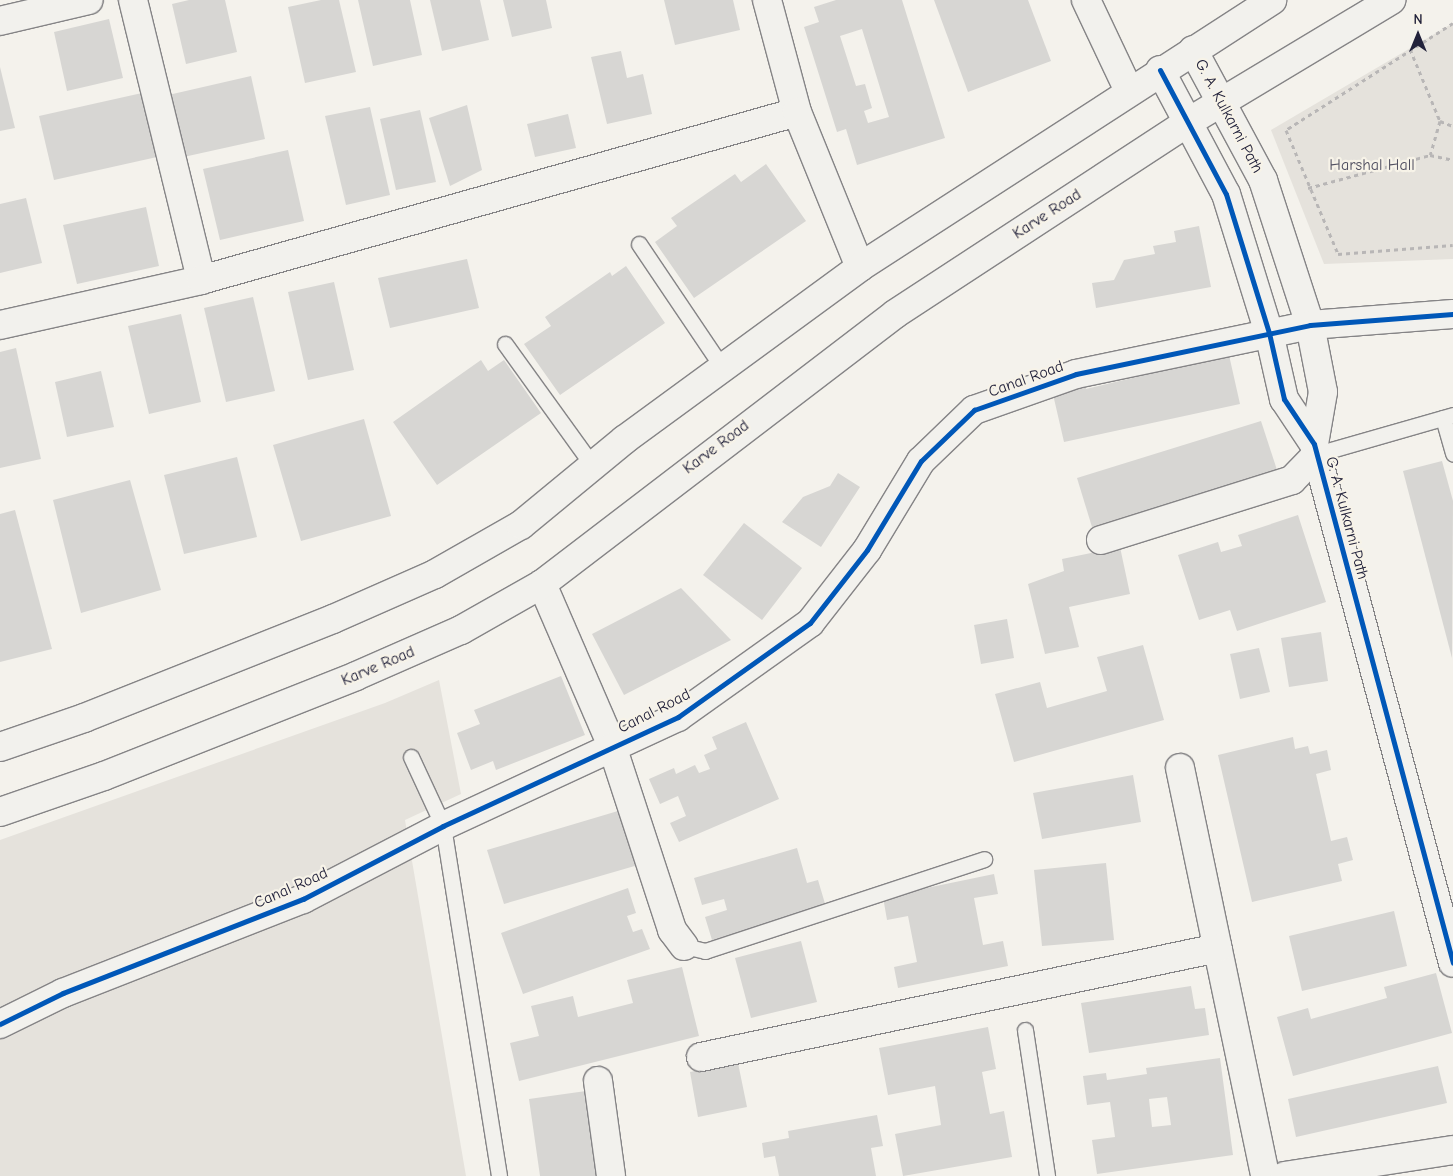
<!DOCTYPE html>
<style>
body{margin:0}
#map{position:relative;width:1453px;height:1176px;overflow:hidden;background:#f4f2ec;font-family:"Comic Neue",sans-serif}
div>[style]{position:absolute}
.built>*{inset:0;background:#e5e2dc}
.building>*{inset:0;background:#d7d6d3}
.path>*{height:3px;margin-top:-1.5px;transform-origin:0;background:repeating-linear-gradient(90deg,#b8b6b6 0 4px,transparent 0 8px)}
.roads{filter:drop-shadow(1px 0 #858486) drop-shadow(-1px 0 #858486) drop-shadow(0 1px #858486) drop-shadow(0 -1px #858486)}
.lane>*{height:15px;margin:-7.5px;padding:0 7.5px;transform-origin:7.5px;border-radius:7.5px;background:#f2f1ed}
.street>*{height:28px;margin:-14px;padding:0 14px;transform-origin:14px;border-radius:14px;background:#f2f1ed}
.secondary>*{height:28px;margin:-14px;padding:0 14px;transform-origin:14px;border-radius:14px;background:#f2f1ed}
.primary>*{height:28px;margin:-14px;padding:0 14px;transform-origin:14px;border-radius:14px;background:#f2f1ed}
.cycleway>*{height:5px;margin:-2.5px;padding:0 2.5px;transform-origin:2.5px;border-radius:2.5px;background:#0057b8}
span{translate:-50% -50%;white-space:nowrap;text-align:center;line-height:1.15;-webkit-text-stroke:4.5px #f7f3e8;paint-order:stroke}
.street-label{font-size:16px;color:#22223b}
.park-label{font-size:16px;color:#504f60}
.north{position:absolute;left:1393px;top:10px;width:50px;height:50px;-webkit-text-stroke:4px #f7f3e8;paint-order:stroke;rotate:0deg;font-size:14px;font-weight:700;line-height:20px;text-align:center;color:#22223b}
.north::after{content:'';display:block;margin:auto;width:18px;height:22px;background:#22223b;clip-path:polygon(50% 0,100% 100%,50% 72%,0 100%)}
</style>
<div id="map">
<div class="built">
<i style="clip-path:polygon(1453px 23px,1453px 259px,1324px 264px,1271px 130px)"></i>
<i style="clip-path:polygon(439px 680px,461px 794px,405px 820px,466px 1176px,0 1176px,0 840px,385px 703px)"></i>
</div>
<div class="building">
<i style="clip-path:polygon(189px 0,225px 0,237px 52px,186px 64px,172px 4px)"></i>
<i style="clip-path:polygon(321px 0,339px 0,356px 72px,305px 83px,288px 7px)"></i>
<i style="clip-path:polygon(358px 0,410px 0,422px 55px,373px 66px)"></i>
<i style="clip-path:polygon(430px 0,480px 0,489px 40px,442px 51px)"></i>
<i style="clip-path:polygon(503px 0,546px 0,552px 28px,512px 37px)"></i>
<i style="clip-path:polygon(664px 0,733px 0,740px 30px,675px 45px)"></i>
<i style="clip-path:polygon(evenodd,836px 0,902px 0,945px 138px,857px 165px,846px 129px,837px 132px,804px 27px,819px 22px,814px 7px,836px 0,862px 29px,889px 117px,868px 123px,864px 111px,872px 108px,865px 84px,856px 86px,840px 36px,862px 29px)"></i>
<i style="clip-path:polygon(934px 0,1028px 0,1051px 61px,968px 92px)"></i>
<i style="clip-path:polygon(109px 19px,123px 78px,67px 91px,54px 32px)"></i>
<i style="clip-path:polygon(621px 51px,627px 78px,643px 74px,652px 114px,607px 124px,591px 57px)"></i>
<i style="clip-path:polygon(0 67px,15px 128px,0 131px)"></i>
<i style="clip-path:polygon(251px 76px,265px 139px,179px 158px,164px 96px)"></i>
<i style="clip-path:polygon(142px 93px,157px 157px,54px 180px,39px 116px)"></i>
<i style="clip-path:polygon(467px 105px,482px 170px,450px 186px,429px 118px)"></i>
<i style="clip-path:polygon(370px 107px,390px 195px,346px 205px,325px 116px)"></i>
<i style="clip-path:polygon(420px 110px,436px 182px,396px 190px,380px 119px)"></i>
<i style="clip-path:polygon(568px 114px,576px 148px,535px 157px,527px 124px)"></i>
<i style="clip-path:polygon(288px 150px,304px 221px,220px 240px,203px 169px)"></i>
<i style="clip-path:polygon(766px 164px,806px 221px,694px 298px,655px 242px,677px 226px,671px 218px,735px 174px,741px 182px)"></i>
<i style="clip-path:polygon(26px 198px,42px 263px,0 273px,0 204px)"></i>
<i style="clip-path:polygon(146px 207px,159px 266px,77px 284px,63px 225px)"></i>
<i style="clip-path:polygon(1199px 226px,1211px 287px,1096px 308px,1092px 283px,1114px 280px,1124px 260px,1155px 254px,1153px 246px,1176px 242px,1174px 231px)"></i>
<i style="clip-path:polygon(467px 259px,479px 308px,390px 328px,378px 278px)"></i>
<i style="clip-path:polygon(626px 266px,665px 323px,560px 395px,524px 344px,551px 326px,545px 317px,610px 272px,612px 276px)"></i>
<i style="clip-path:polygon(334px 282px,354px 370px,308px 380px,288px 292px)"></i>
<i style="clip-path:polygon(253px 297px,275px 391px,226px 402px,204px 308px)"></i>
<i style="clip-path:polygon(181px 314px,201px 402px,149px 414px,128px 326px)"></i>
<i style="clip-path:polygon(16px 348px,41px 459px,0 468px,0 352px)"></i>
<i style="clip-path:polygon(1229px 355px,1240px 404px,1064px 442px,1052px 390px,1084px 383px,1086px 389px)"></i>
<i style="clip-path:polygon(481px 360px,488px 371px,504px 360px,541px 413px,437px 485px,393px 422px)"></i>
<i style="clip-path:polygon(101px 371px,114px 427px,67px 437px,55px 382px)"></i>
<i style="clip-path:polygon(364px 419px,391px 516px,301px 541px,273px 445px)"></i>
<i style="clip-path:polygon(1261px 421px,1277px 470px,1092px 527px,1077px 478px)"></i>
<i style="clip-path:polygon(237px 457px,257px 537px,184px 554px,164px 475px)"></i>
<i style="clip-path:polygon(1442px 461px,1453px 501px,1452px 658px,1403px 471px)"></i>
<i style="clip-path:polygon(838px 473px,860px 487px,821px 547px,782px 522px,803px 497px,830px 486px)"></i>
<i style="clip-path:polygon(130px 480px,161px 590px,81px 613px,53px 500px)"></i>
<i style="clip-path:polygon(15px 510px,52px 649px,0 662px,0 514px)"></i>
<i style="clip-path:polygon(1298px 515px,1326px 602px,1237px 631px,1230px 610px,1199px 620px,1178px 555px,1218px 542px,1221px 552px,1242px 546px,1238px 535px)"></i>
<i style="clip-path:polygon(744px 523px,802px 568px,762px 620px,703px 575px)"></i>
<i style="clip-path:polygon(1120px 547px,1130px 594px,1069px 607px,1079px 647px,1045px 654px,1028px 584px,1064px 571px,1062px 559px)"></i>
<i style="clip-path:polygon(681px 588px,731px 640px,624px 695px,592px 634px)"></i>
<i style="clip-path:polygon(1007px 619px,1014px 658px,981px 664px,974px 625px)"></i>
<i style="clip-path:polygon(1321px 632px,1328px 681px,1289px 687px,1281px 638px)"></i>
<i style="clip-path:polygon(1143px 645px,1164px 720px,1014px 762px,995px 694px,1040px 682px,1047px 708px,1107px 691px,1097px 657px)"></i>
<i style="clip-path:polygon(1259px 648px,1270px 692px,1240px 699px,1230px 654px)"></i>
<i style="clip-path:polygon(561px 676px,585px 735px,496px 770px,493px 761px,471px 770px,457px 733px,480px 724px,474px 710px)"></i>
<i style="clip-path:polygon(746px 722px,779px 799px,679px 842px,670px 823px,686px 816px,678px 796px,660px 804px,649px 779px,674px 768px,676px 774px,695px 765px,699px 773px,710px 769px,704px 755px,717px 749px,712px 737px)"></i>
<i style="clip-path:polygon(1293px 737px,1295px 749px,1308px 746px,1310px 754px,1327px 750px,1331px 770px,1316px 774px,1331px 841px,1347px 837px,1353px 860px,1338px 864px,1342px 881px,1252px 902px,1218px 755px)"></i>
<i style="clip-path:polygon(1133px 775px,1141px 822px,1042px 839px,1033px 793px)"></i>
<i style="clip-path:polygon(628px 808px,645px 863px,504px 904px,487px 850px)"></i>
<i style="clip-path:polygon(797px 848px,807px 883px,818px 880px,826px 907px,712px 940px,705px 917px,727px 910px,724px 899px,702px 905px,694px 878px)"></i>
<i style="clip-path:polygon(1106px 863px,1114px 940px,1042px 946px,1034px 870px)"></i>
<i style="clip-path:polygon(994px 874px,998px 894px,974px 898px,983px 945px,1003px 941px,1008px 966px,898px 988px,894px 967px,917px 962px,908px 916px,887px 920px,883px 897px)"></i>
<i style="clip-path:polygon(628px 888px,636px 913px,627px 916px,633px 932px,642px 929px,650px 949px,523px 994px,501px 933px)"></i>
<i style="clip-path:polygon(1394px 911px,1407px 966px,1302px 991px,1289px 936px)"></i>
<i style="clip-path:polygon(801px 941px,817px 1002px,751px 1018px,735px 958px)"></i>
<i style="clip-path:polygon(682px 967px,699px 1036px,519px 1081px,510px 1043px,539px 1036px,531px 1006px,573px 996px,578px 1017px,633px 1003px,627px 980px)"></i>
<i style="clip-path:polygon(1436px 973px,1452px 1033px,1293px 1076px,1277px 1017px,1308px 1008px,1311px 1019px,1387px 998px,1384px 987px)"></i>
<i style="clip-path:polygon(1191px 986px,1195px 1009px,1205px 1008px,1209px 1035px,1089px 1053px,1081px 1003px)"></i>
<i style="clip-path:polygon(988px 1027px,996px 1069px,982px 1072px,990px 1114px,1004px 1111px,1012px 1157px,903px 1176px,895px 1134px,941px 1125px,935px 1086px,888px 1095px,879px 1048px)"></i>
<i style="clip-path:polygon(evenodd,1220px 1058px,1233px 1155px,1097px 1174px,1092px 1140px,1115px 1137px,1110px 1102px,1087px 1105px,1083px 1076px,1106px 1073px,1107px 1080px,1147px 1074px,1146px 1068px,1220px 1058px,1167px 1097px,1171px 1125px,1152px 1127px,1149px 1099px,1167px 1097px)"></i>
<i style="clip-path:polygon(738px 1063px,747px 1107px,698px 1117px,690px 1072px)"></i>
<i style="clip-path:polygon(1438px 1066px,1447px 1103px,1296px 1137px,1288px 1099px)"></i>
<i style="clip-path:polygon(586px 1091px,598px 1176px,540px 1176px,529px 1099px)"></i>
<i style="clip-path:polygon(877px 1115px,883px 1146px,871px 1148px,876px 1176px,779px 1176px,775px 1156px,764px 1158px,762px 1143px,789px 1138px,788px 1131px)"></i>
</div>
<div class="path">
<i style="left:1453px;top:23px;width:198px;rotate:147.4deg"></i>
<i style="left:1286px;top:130px;width:134px;rotate:67.2deg"></i>
<i style="left:1338px;top:254px;width:115px;rotate:-4.5deg"></i>
<i style="left:1410px;top:49px;width:78px;rotate:67.4deg"></i>
<i style="left:1440px;top:121px;width:35px;rotate:106deg"></i>
<i style="left:1430px;top:155px;width:24px;rotate:12deg"></i>
<i style="left:1440px;top:121px;width:14px;rotate:21deg"></i>
<i style="left:1308px;top:188px;width:126px;rotate:-15.1deg"></i>
</div>
<div class="roads">
<div class="lane">
<i style="left:639px;top:244px;width:148px;rotate:56deg"></i>
<i style="left:505px;top:344px;width:150px;rotate:54.2deg"></i>
<i style="left:1443px;top:418px;width:37px;rotate:74deg"></i>
<i style="left:1317px;top:454px;width:141px;rotate:-16deg"></i>
<i style="left:411px;top:757px;width:76px;rotate:65.1deg"></i>
<i style="left:443px;top:826px;width:354px;rotate:80.9deg"></i>
<i style="left:684px;top:946px;width:22px;rotate:13deg"></i>
<i style="left:705px;top:951px;width:294px;rotate:-18.2deg"></i>
<i style="left:1025px;top:1030px;width:148px;rotate:81.4deg"></i>
</div>
<div class="street">
<i style="left:133px;top:0;width:288px;rotate:76.3deg"></i>
<i style="left:1086px;top:0;width:101px;rotate:64.7deg"></i>
<i style="left:0;top:21px;width:91px;rotate:-13.3deg"></i>
<i style="left:0;top:325px;width:206px;rotate:-12.6deg"></i>
<i style="left:201px;top:280px;width:619px;rotate:-15.74deg"></i>
<i style="left:1101px;top:540px;width:200px;rotate:-17.4deg"></i>
<i style="left:1292px;top:480px;width:36px;rotate:-46deg"></i>
<i style="left:542px;top:584px;width:176px;rotate:66.6deg"></i>
<i style="left:612px;top:746px;width:194px;rotate:71.9deg"></i>
<i style="left:672px;top:930px;width:20px;rotate:53deg"></i>
<i style="left:1180px;top:768px;width:417px;rotate:78.2deg"></i>
<i style="left:701px;top:1057px;width:528px;rotate:-11.91deg"></i>
<i style="left:598px;top:1081px;width:96px;rotate:82.2deg"></i>
<i style="left:1285px;top:1176px;width:170px;rotate:-8.8deg"></i>
</div>
<div class="secondary">
<i style="left:767px;top:0;width:116px;rotate:75deg"></i>
<i style="left:797px;top:112px;width:167px;rotate:67.9deg"></i>
<i style="left:1193px;top:50px;width:148px;rotate:61.7deg"></i>
<i style="left:1263px;top:180px;width:152px;rotate:72deg"></i>
<i style="left:1310px;top:325px;width:68px;rotate:79deg"></i>
<i style="left:1323px;top:392px;width:53px;rotate:99.8deg"></i>
<i style="left:1160px;top:70px;width:140px;rotate:62deg"></i>
<i style="left:1226px;top:194px;width:145px;rotate:72.8deg"></i>
<i style="left:1269px;top:333px;width:68px;rotate:77.2deg"></i>
<i style="left:1284px;top:399px;width:54px;rotate:56.3deg"></i>
<i style="left:1314px;top:444px;width:537px;rotate:75.01deg"></i>
<i style="left:0;top:1024px;width:70px;rotate:-26.2deg"></i>
<i style="left:63px;top:993px;width:258px;rotate:-21.4deg"></i>
<i style="left:303px;top:899px;width:158px;rotate:-27.5deg"></i>
<i style="left:443px;top:826px;width:259px;rotate:-24.9deg"></i>
<i style="left:678px;top:717px;width:162px;rotate:-35.5deg"></i>
<i style="left:810px;top:623px;width:93px;rotate:-52deg"></i>
<i style="left:867px;top:550px;width:104px;rotate:-58.8deg"></i>
<i style="left:921px;top:461px;width:74px;rotate:-43.9deg"></i>
<i style="left:974px;top:410px;width:108px;rotate:-19.4deg"></i>
<i style="left:1076px;top:374px;width:239px;rotate:-11.8deg"></i>
<i style="left:1310px;top:325px;width:143px;rotate:-4.4deg"></i>
</div>
<div class="primary">
<i style="left:0;top:747px;width:89px;rotate:-19deg"></i>
<i style="left:84px;top:718px;width:268px;rotate:-21.7deg"></i>
<i style="left:333px;top:619px;width:111px;rotate:-23.8deg"></i>
<i style="left:435px;top:574px;width:99px;rotate:-29.7deg"></i>
<i style="left:521px;top:525px;width:134px;rotate:-39.5deg"></i>
<i style="left:624px;top:440px;width:293px;rotate:-36.2deg"></i>
<i style="left:860px;top:267px;width:491px;rotate:-32.9deg"></i>
<i style="left:0;top:812px;width:110px;rotate:-19.1deg"></i>
<i style="left:104px;top:776px;width:271px;rotate:-21.6deg"></i>
<i style="left:356px;top:676px;width:115px;rotate:-23.7deg"></i>
<i style="left:461px;top:630px;width:93px;rotate:-29.6deg"></i>
<i style="left:542px;top:584px;width:444px;rotate:-37.4deg"></i>
<i style="left:895px;top:314px;width:353px;rotate:-33.2deg"></i>
<i style="left:1190px;top:121px;width:235px;rotate:-31deg"></i>
</div>
</div>
<div class="cycleway">
<i style="left:1160px;top:70px;width:140px;rotate:62deg"></i>
<i style="left:1226px;top:194px;width:145px;rotate:72.8deg"></i>
<i style="left:1269px;top:333px;width:68px;rotate:77.2deg"></i>
<i style="left:1284px;top:399px;width:54px;rotate:56.3deg"></i>
<i style="left:1314px;top:444px;width:537px;rotate:75.01deg"></i>
<i style="left:0;top:1024px;width:70px;rotate:-26.2deg"></i>
<i style="left:63px;top:993px;width:258px;rotate:-21.4deg"></i>
<i style="left:303px;top:899px;width:158px;rotate:-27.5deg"></i>
<i style="left:443px;top:826px;width:259px;rotate:-24.9deg"></i>
<i style="left:678px;top:717px;width:162px;rotate:-35.5deg"></i>
<i style="left:810px;top:623px;width:93px;rotate:-52deg"></i>
<i style="left:867px;top:550px;width:104px;rotate:-58.8deg"></i>
<i style="left:921px;top:461px;width:74px;rotate:-43.9deg"></i>
<i style="left:974px;top:410px;width:108px;rotate:-19.4deg"></i>
<i style="left:1076px;top:374px;width:239px;rotate:-11.8deg"></i>
<i style="left:1310px;top:325px;width:143px;rotate:-4.4deg"></i>
</div>
<div class="street-label">
<span style="left:1229px;top:116px;rotate:62deg">G. A. Kulkarni Path</span>
<span style="left:1047px;top:214px;rotate:-33deg">Karve Road</span>
<span style="left:1026px;top:379px;rotate:-20deg">Canal Road</span>
<span style="left:716px;top:447px;rotate:-37deg">Karve Road</span>
<span style="left:1347px;top:518px;rotate:75deg">G. A. Kulkarni Path</span>
<span style="left:378px;top:666px;rotate:-23deg">Karve Road</span>
<span style="left:654px;top:711px;rotate:-27deg">Canal Road</span>
<span style="left:291px;top:888px;rotate:-24deg">Canal Road</span>
</div>
<div class="park-label">
<span style="left:1372px;top:165px">Harshal Hall</span>
</div>
<div class="north">N</div>
</div>
